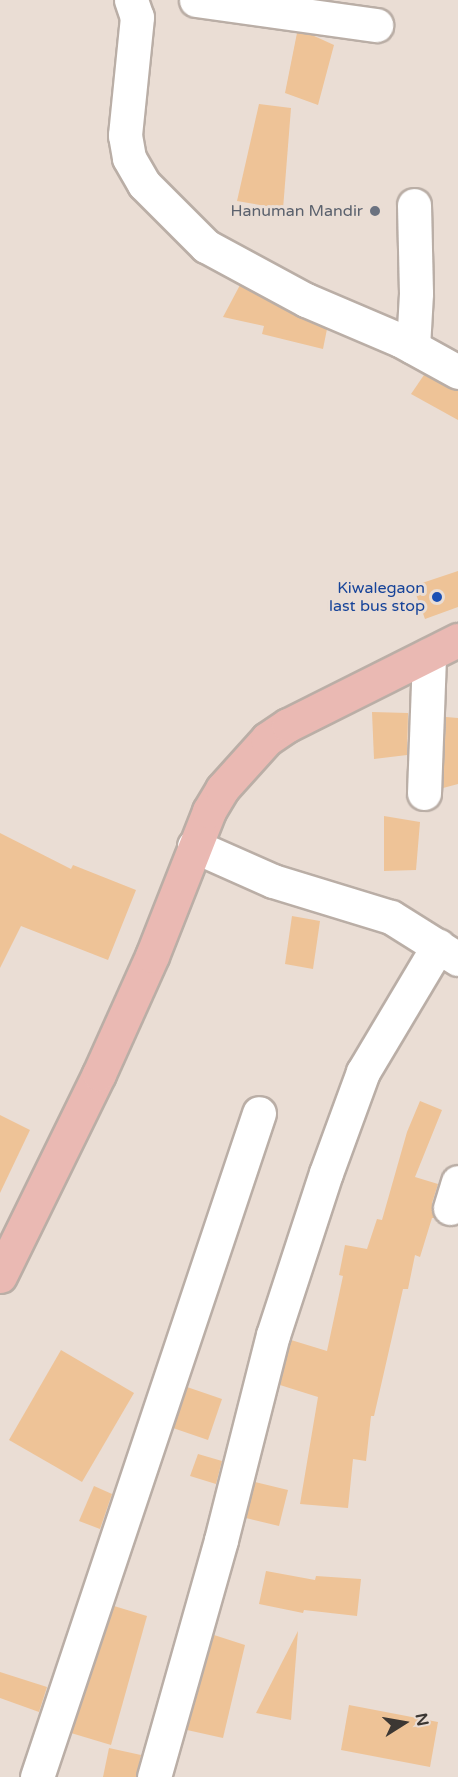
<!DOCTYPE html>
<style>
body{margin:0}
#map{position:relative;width:458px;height:1777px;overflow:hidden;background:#eaddd4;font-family:"Varela Round",sans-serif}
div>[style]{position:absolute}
.building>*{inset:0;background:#eec397}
.roads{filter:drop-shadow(2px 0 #baaea6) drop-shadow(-2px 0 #baaea6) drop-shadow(0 2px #baaea6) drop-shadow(0 -2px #baaea6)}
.minor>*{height:33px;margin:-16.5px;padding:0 16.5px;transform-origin:16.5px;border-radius:16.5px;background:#fff}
.major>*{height:33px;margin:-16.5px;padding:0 16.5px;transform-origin:16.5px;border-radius:16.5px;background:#eab9b3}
.dots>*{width:16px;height:16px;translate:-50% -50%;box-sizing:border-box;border:3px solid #eaddd4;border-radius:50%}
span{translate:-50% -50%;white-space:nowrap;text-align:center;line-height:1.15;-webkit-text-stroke:6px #eaddd4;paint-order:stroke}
.worship-label{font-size:16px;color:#5b616d}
.right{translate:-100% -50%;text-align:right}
.transit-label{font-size:16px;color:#164399}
.north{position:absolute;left:374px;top:1693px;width:60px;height:60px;-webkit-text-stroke:4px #eaddd4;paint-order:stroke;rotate:79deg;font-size:16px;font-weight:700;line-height:24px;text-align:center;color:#3c3733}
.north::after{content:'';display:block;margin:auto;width:21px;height:27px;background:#3c3733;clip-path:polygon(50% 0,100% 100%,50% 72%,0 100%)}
</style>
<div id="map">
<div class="building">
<i style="clip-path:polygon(297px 33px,312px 35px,334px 45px,318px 105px,285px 93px)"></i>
<i style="clip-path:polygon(259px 104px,291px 108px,283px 209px,237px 201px)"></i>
<i style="clip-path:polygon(240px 285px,327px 329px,323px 349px,262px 334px,264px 326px,223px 317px)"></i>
<i style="clip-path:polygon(424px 375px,458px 391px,458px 420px,411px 394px)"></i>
<i style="clip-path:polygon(458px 571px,458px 607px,425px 619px,413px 586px)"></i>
<i style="clip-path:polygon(372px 712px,408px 713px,407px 755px,374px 759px)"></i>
<i style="clip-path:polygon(446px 717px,458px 718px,458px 784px,443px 788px)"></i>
<i style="clip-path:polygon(384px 816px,420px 822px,416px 870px,384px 871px)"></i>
<i style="clip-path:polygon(0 833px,71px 869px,73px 865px,136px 890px,108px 960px,21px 926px,0 968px)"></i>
<i style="clip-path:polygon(292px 916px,320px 921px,313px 969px,285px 964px)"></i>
<i style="clip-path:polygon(420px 1101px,442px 1110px,415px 1177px,438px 1184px,432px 1203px,435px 1218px,432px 1218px,420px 1257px,415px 1255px,408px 1289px,403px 1289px,374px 1416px,371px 1416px,366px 1461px,353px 1459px,348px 1508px,300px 1504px,318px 1397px,280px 1385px,291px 1340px,327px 1351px,343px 1276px,339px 1275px,345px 1245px,367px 1249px,377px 1219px,382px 1220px,407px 1132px)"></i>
<i style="clip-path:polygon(0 1115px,30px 1130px,0 1193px)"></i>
<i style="clip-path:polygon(61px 1350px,134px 1393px,82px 1482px,9px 1440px)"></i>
<i style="clip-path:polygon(187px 1387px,222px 1399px,208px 1440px,173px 1428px)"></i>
<i style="clip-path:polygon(198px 1454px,222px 1461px,216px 1484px,190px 1476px)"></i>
<i style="clip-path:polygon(255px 1482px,288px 1490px,279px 1526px,246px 1518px)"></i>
<i style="clip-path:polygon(94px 1486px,112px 1494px,100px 1529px,79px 1521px)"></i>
<i style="clip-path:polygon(266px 1571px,315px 1580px,316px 1576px,361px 1579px,357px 1616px,304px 1610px,303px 1613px,259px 1604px)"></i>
<i style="clip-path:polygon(114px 1606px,147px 1616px,111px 1745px,71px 1733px)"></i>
<i style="clip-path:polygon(298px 1631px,291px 1720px,256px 1713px)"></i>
<i style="clip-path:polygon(214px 1635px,245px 1645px,223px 1738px,187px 1730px)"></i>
<i style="clip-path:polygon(0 1672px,47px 1687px,39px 1712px,0 1698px)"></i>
<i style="clip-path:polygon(349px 1705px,438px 1722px,430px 1767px,341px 1750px)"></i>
<i style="clip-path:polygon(109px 1748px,141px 1755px,136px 1777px,103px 1777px)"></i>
</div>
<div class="roads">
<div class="minor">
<i style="left:131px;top:0;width:18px;rotate:71deg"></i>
<i style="left:137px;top:17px;width:119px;rotate:95.8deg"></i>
<i style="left:125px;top:135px;width:23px;rotate:80deg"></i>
<i style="left:129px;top:158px;width:30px;rotate:60deg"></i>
<i style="left:144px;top:184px;width:88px;rotate:45deg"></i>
<i style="left:206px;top:246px;width:114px;rotate:28.4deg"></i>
<i style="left:306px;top:300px;width:102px;rotate:23.1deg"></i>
<i style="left:400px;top:340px;width:66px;rotate:28.9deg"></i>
<i style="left:196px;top:0;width:182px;rotate:7.9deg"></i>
<i style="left:413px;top:347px;width:54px;rotate:-86.8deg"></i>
<i style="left:416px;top:293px;width:88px;rotate:-91.3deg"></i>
<i style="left:424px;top:793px;width:138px;rotate:-87.9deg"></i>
<i style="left:194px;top:846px;width:86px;rotate:23.9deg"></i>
<i style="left:273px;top:881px;width:123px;rotate:17deg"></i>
<i style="left:391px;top:917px;width:79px;rotate:32.1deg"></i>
<i style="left:450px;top:1208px;width:27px;rotate:-73deg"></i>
<i style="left:37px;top:1777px;width:700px;rotate:-71.51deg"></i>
<i style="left:154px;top:1777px;width:246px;rotate:-74.2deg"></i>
<i style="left:221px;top:1540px;width:211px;rotate:-75.8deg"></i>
<i style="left:273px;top:1335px;width:170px;rotate:-71.9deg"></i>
<i style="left:326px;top:1173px;width:108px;rotate:-69.9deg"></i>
<i style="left:363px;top:1072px;width:147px;rotate:-59.2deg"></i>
</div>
<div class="major">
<i style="left:0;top:1276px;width:225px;rotate:-63.9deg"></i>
<i style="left:99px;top:1074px;width:129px;rotate:-65.8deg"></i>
<i style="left:152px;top:956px;width:156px;rotate:-68.5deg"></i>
<i style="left:209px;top:811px;width:26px;rotate:-59deg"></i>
<i style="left:222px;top:789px;width:67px;rotate:-48deg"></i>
<i style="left:267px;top:739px;width:25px;rotate:-34deg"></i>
<i style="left:288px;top:725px;width:190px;rotate:-26.6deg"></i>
</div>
</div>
<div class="dots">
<i style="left:375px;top:211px;background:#6b7280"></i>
<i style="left:437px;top:597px;background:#1a4fb4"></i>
</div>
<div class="worship-label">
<span class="right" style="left:363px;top:211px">Hanuman Mandir</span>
</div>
<div class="transit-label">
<span class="right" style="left:425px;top:597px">Kiwalegaon<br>last bus stop</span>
</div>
<div class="north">N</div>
</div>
